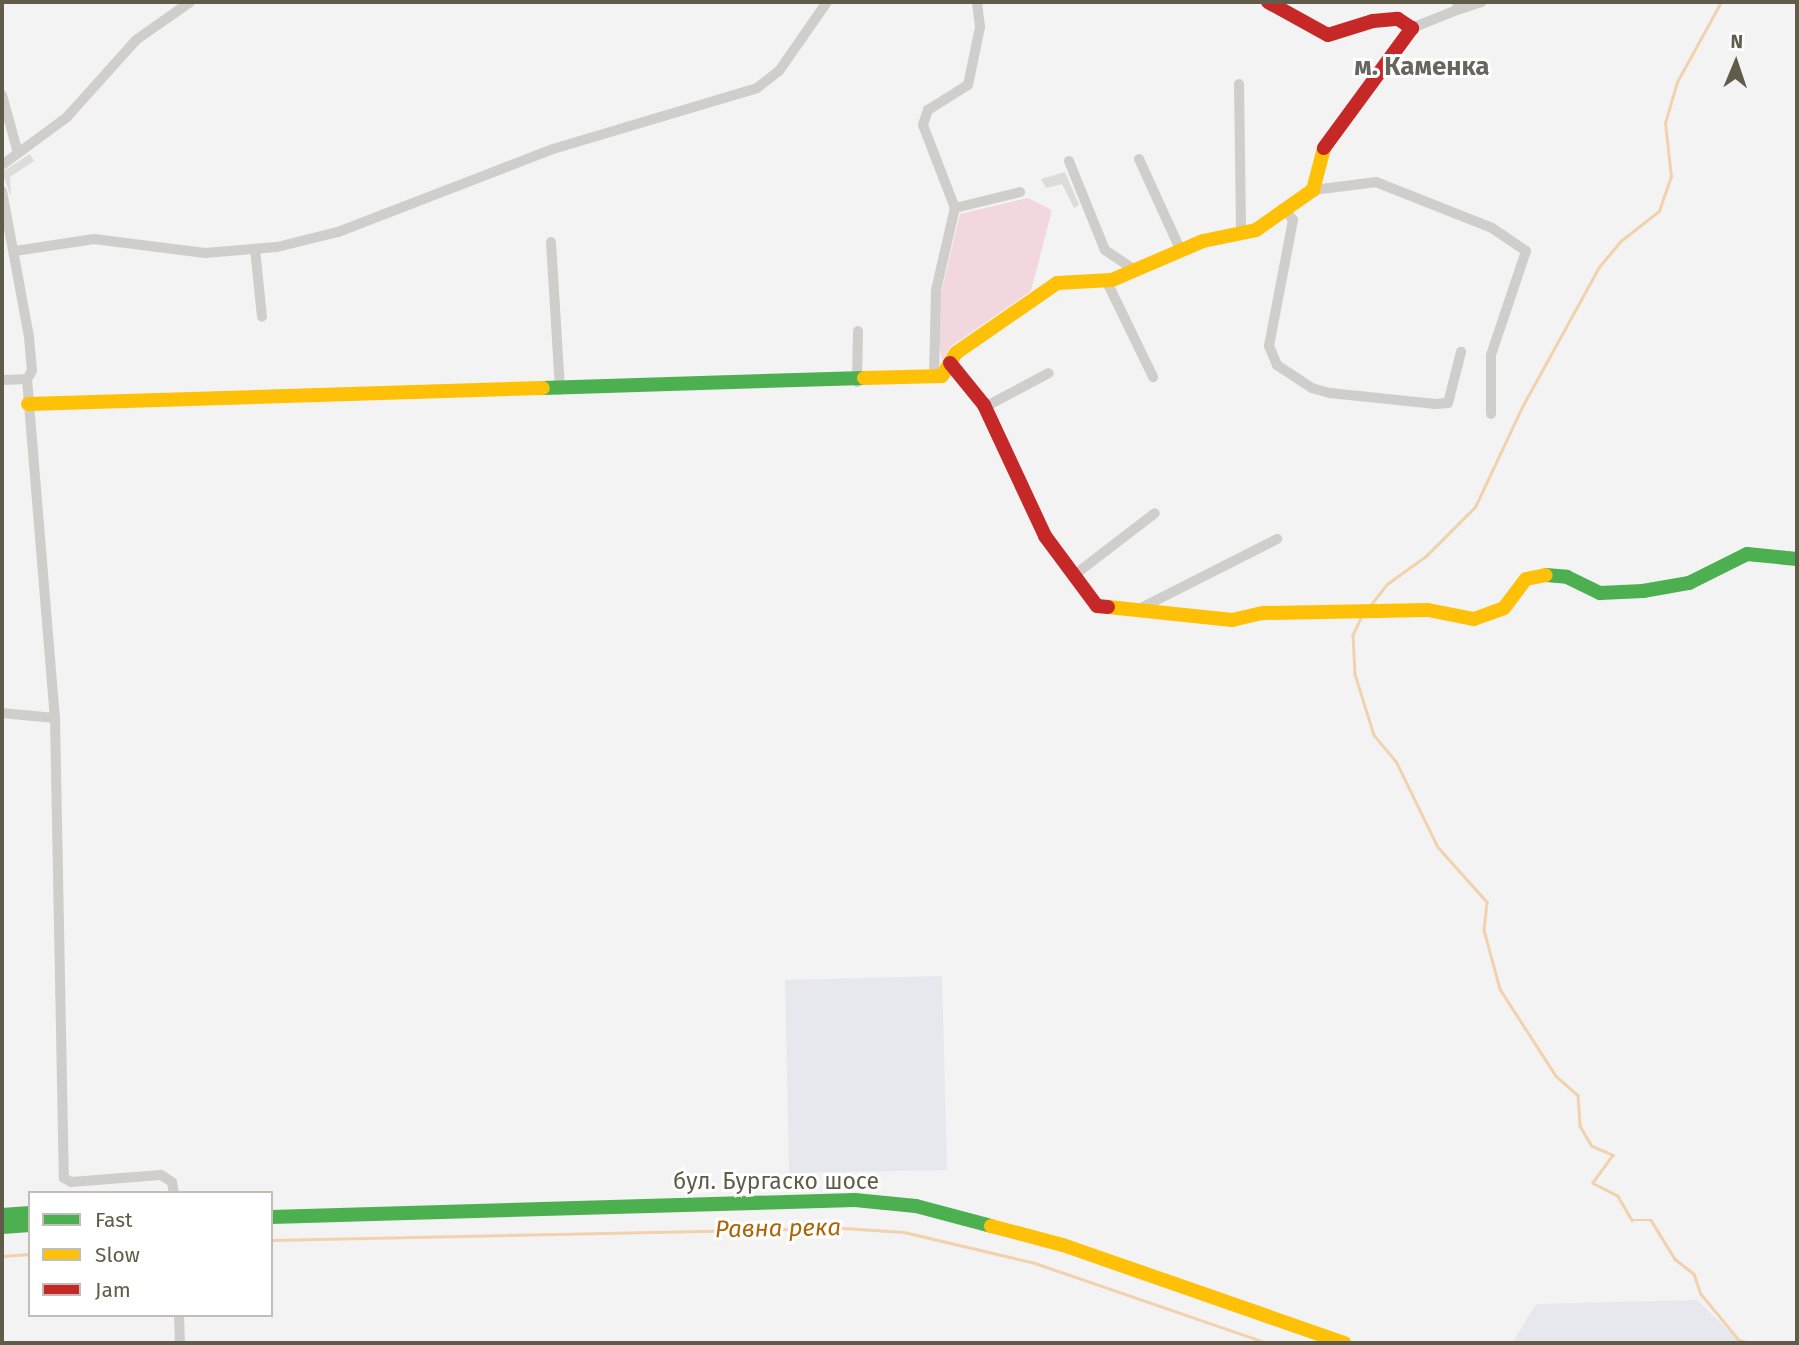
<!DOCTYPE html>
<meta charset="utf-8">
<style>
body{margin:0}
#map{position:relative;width:1799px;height:1345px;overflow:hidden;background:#f3f3f3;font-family:"Fira Sans",sans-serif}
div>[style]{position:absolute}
.commercial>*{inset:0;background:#e7e7ee}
.green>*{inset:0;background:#f2d8de}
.stream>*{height:2.5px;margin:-1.25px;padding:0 1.25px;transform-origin:1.25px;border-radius:1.25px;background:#f1d2ac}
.building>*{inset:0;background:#dcdcdb}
.street>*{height:10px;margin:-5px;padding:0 5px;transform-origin:5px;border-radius:5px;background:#cfceca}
.fast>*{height:14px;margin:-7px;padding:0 7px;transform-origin:7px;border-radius:7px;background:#4caf50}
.slow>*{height:14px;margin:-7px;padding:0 7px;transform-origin:7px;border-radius:7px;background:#ffc107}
.jam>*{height:14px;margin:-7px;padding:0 7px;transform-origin:7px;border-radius:7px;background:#c62828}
span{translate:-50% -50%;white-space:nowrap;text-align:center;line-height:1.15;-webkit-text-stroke:6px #fff;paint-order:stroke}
.street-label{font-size:23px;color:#615c49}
.water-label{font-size:24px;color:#ad6508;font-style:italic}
.quarter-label{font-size:26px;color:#67665e;font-weight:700}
.frame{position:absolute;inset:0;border:4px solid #615c49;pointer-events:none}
.legend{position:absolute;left:28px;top:1191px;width:245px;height:126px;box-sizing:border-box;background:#fff;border:2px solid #c0beb6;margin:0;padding:9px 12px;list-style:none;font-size:21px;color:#615c49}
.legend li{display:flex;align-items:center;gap:14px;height:35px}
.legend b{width:35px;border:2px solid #c0beb6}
.north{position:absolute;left:1701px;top:28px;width:70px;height:70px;-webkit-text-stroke:5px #fff;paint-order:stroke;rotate:2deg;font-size:19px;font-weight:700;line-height:28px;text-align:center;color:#615c49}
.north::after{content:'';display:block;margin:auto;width:24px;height:32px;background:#615c49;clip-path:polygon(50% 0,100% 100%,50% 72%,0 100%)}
</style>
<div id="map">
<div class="commercial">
<i style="clip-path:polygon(942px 976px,947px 1170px,789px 1173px,785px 980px)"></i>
<i style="clip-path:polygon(1697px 1300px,1742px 1343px,1512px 1343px,1536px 1304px)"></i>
</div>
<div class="green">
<i style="clip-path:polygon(1028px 198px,1052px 210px,1031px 291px,950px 347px,942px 362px,938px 337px,941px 293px,960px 214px)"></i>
</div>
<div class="stream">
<i style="left:1369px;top:607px;width:29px;rotate:-52deg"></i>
<i style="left:1387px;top:584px;width:48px;rotate:-35.7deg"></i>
<i style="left:1426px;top:556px;width:69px;rotate:-45deg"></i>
<i style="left:1475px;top:507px;width:110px;rotate:-64.8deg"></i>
<i style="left:1522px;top:407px;width:160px;rotate:-61.2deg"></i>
<i style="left:1599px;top:267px;width:35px;rotate:-50deg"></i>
<i style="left:1622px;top:240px;width:47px;rotate:-38.1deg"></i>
<i style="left:1659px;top:211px;width:36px;rotate:-71deg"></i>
<i style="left:1671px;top:177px;width:54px;rotate:-96.3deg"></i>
<i style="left:1665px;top:123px;width:43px;rotate:-73.7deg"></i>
<i style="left:1677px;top:82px;width:91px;rotate:-61.2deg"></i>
<i style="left:1361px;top:618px;width:19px;rotate:115deg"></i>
<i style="left:1353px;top:635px;width:39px;rotate:87deg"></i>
<i style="left:1355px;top:674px;width:64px;rotate:72.7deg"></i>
<i style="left:1374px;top:735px;width:34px;rotate:50deg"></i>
<i style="left:1396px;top:761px;width:96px;rotate:64deg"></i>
<i style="left:1438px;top:847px;width:74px;rotate:48.3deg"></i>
<i style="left:1487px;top:902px;width:28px;rotate:96deg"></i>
<i style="left:1484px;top:930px;width:61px;rotate:74.8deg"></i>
<i style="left:1500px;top:989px;width:103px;rotate:57.2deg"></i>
<i style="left:1556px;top:1076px;width:29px;rotate:41deg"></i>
<i style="left:1578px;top:1095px;width:31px;rotate:86deg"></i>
<i style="left:1580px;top:1126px;width:23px;rotate:59deg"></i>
<i style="left:1592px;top:1146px;width:23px;rotate:23deg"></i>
<i style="left:1613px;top:1155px;width:34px;rotate:126deg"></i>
<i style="left:1593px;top:1183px;width:28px;rotate:27deg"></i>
<i style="left:1618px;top:1196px;width:28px;rotate:60deg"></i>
<i style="left:1632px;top:1220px;width:19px"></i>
<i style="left:1651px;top:1220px;width:46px;rotate:58.4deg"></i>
<i style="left:1675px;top:1259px;width:24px;rotate:38deg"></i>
<i style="left:1694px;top:1274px;width:21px;rotate:71deg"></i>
<i style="left:1701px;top:1294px;width:60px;rotate:50.4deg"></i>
<i style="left:1739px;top:1340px;width:12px;rotate:14deg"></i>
<i style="left:271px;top:1240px;width:572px;rotate:-1.2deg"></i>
<i style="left:843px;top:1228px;width:61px;rotate:3.8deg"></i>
<i style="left:904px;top:1232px;width:135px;rotate:13.3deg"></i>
<i style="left:1035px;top:1263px;width:245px;rotate:19deg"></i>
<i style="left:2px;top:1256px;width:28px;rotate:-4deg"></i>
</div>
<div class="building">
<i style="clip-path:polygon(30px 154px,34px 161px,10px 177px,11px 197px,2px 172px)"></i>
<i style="clip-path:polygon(1065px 172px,1079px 205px,1074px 208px,1062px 184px,1046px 188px,1041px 179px)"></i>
</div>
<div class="street">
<i style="left:1457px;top:10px;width:26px;rotate:-18deg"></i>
<i style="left:1412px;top:28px;width:48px;rotate:-21.8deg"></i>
<i style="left:1457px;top:10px;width:8px;rotate:-83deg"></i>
<i style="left:1239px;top:84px;width:148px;rotate:89.2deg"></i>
<i style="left:2px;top:95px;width:60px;rotate:74.6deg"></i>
<i style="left:1139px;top:159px;width:101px;rotate:65.5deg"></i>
<i style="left:1069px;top:161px;width:96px;rotate:68deg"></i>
<i style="left:1105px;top:250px;width:37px;rotate:34deg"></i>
<i style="left:2px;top:165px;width:81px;rotate:-36.4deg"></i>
<i style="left:67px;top:117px;width:103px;rotate:-48.1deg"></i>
<i style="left:136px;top:40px;width:66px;rotate:-35.1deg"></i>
<i style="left:1313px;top:190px;width:64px;rotate:-7.2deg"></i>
<i style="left:1376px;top:182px;width:125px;rotate:21.6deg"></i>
<i style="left:1492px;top:228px;width:41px;rotate:34.1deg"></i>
<i style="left:1526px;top:251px;width:110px;rotate:108.6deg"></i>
<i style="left:1491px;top:355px;width:59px;rotate:90deg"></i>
<i style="left:2px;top:191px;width:148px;rotate:79.5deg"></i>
<i style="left:29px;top:337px;width:34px;rotate:85deg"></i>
<i style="left:32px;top:371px;width:9px;rotate:122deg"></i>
<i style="left:955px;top:208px;width:67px;rotate:-13.8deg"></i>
<i style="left:1284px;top:208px;width:15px;rotate:53deg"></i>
<i style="left:1293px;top:220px;width:128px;rotate:100.8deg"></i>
<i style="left:1269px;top:346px;width:21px;rotate:67deg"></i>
<i style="left:1277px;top:365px;width:42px;rotate:33.3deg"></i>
<i style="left:1312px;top:388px;width:19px;rotate:16deg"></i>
<i style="left:1330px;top:393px;width:106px;rotate:6deg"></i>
<i style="left:1435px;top:404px;width:13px;rotate:-4deg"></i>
<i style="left:1448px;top:403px;width:53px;rotate:-75.7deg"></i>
<i style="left:551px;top:242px;width:148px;rotate:86.5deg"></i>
<i style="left:255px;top:249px;width:68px;rotate:84.1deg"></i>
<i style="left:15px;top:251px;width:80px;rotate:-8.6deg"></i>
<i style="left:94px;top:239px;width:112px;rotate:7.2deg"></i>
<i style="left:205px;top:253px;width:72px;rotate:-4.8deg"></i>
<i style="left:277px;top:247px;width:63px;rotate:-13.8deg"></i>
<i style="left:338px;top:232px;width:230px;rotate:-21.1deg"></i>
<i style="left:553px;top:149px;width:213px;rotate:-16.6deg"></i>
<i style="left:757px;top:88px;width:28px;rotate:-38deg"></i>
<i style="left:779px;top:71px;width:84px;rotate:-55.2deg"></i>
<i style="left:1106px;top:280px;width:108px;rotate:64.1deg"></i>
<i style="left:934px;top:378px;width:88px;rotate:-88.7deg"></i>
<i style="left:936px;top:290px;width:84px;rotate:-77deg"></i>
<i style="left:955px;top:208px;width:89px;rotate:-111.1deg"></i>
<i style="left:923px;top:125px;width:16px;rotate:-72deg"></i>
<i style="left:928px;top:110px;width:47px;rotate:-32deg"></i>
<i style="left:968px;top:85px;width:59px;rotate:-78.3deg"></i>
<i style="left:980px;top:27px;width:25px;rotate:-97deg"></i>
<i style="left:2px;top:380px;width:25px;rotate:-2deg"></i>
<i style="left:27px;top:379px;width:340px;rotate:85.3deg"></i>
<i style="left:55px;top:718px;width:460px;rotate:88.9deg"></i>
<i style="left:64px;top:1178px;width:8px;rotate:30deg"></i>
<i style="left:71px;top:1182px;width:90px;rotate:-4.4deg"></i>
<i style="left:161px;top:1175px;width:13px;rotate:32deg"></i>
<i style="left:172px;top:1182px;width:11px;rotate:80deg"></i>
<i style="left:857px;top:382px;width:51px;rotate:-88.9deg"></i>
<i style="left:985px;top:407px;width:72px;rotate:-28deg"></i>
<i style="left:1073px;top:576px;width:103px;rotate:-37.5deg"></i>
<i style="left:1139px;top:609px;width:155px;rotate:-26.9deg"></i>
<i style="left:2px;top:713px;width:53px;rotate:5.4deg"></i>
<i style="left:179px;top:1315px;width:28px;rotate:88deg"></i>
</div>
<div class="fast">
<i style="left:543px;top:388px;width:321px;rotate:-1.8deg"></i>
<i style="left:1546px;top:575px;width:21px;rotate:5deg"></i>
<i style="left:1567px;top:577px;width:37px;rotate:26deg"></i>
<i style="left:1600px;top:593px;width:43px;rotate:-2.7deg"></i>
<i style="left:1643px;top:591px;width:47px;rotate:-9.9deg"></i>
<i style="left:1689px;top:583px;width:65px;rotate:-26.6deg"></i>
<i style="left:1747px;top:554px;width:50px;rotate:5.7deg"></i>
<i style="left:2px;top:1215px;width:28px;rotate:-4deg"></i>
<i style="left:271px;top:1217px;width:584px;rotate:-1.67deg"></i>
<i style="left:855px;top:1200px;width:61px;rotate:5.6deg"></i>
<i style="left:916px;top:1206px;width:78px;rotate:14.9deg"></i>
<i style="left:2px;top:1227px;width:28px;rotate:-4deg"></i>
</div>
<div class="slow">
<i style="left:864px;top:378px;width:78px;rotate:-1.5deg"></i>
<i style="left:942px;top:376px;width:27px;rotate:-59deg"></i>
<i style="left:956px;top:353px;width:123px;rotate:-34.7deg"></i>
<i style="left:1057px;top:283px;width:55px;rotate:-3.1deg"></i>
<i style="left:1112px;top:280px;width:99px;rotate:-23.2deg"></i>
<i style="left:1203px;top:241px;width:54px;rotate:-11.7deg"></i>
<i style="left:1256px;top:230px;width:70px;rotate:-35.1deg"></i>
<i style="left:1313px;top:190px;width:43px;rotate:-75.3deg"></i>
<i style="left:28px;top:404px;width:515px;rotate:-1.78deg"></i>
<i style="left:1108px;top:607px;width:125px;rotate:6deg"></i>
<i style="left:1232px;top:620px;width:32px;rotate:-13deg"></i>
<i style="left:1263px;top:613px;width:165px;rotate:-1deg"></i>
<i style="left:1428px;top:610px;width:47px;rotate:11.1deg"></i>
<i style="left:1474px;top:619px;width:32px;rotate:-20deg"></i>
<i style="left:1504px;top:608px;width:36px;rotate:-53deg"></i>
<i style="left:1526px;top:579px;width:20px;rotate:-11deg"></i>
<i style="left:991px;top:1226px;width:74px;rotate:14.8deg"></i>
<i style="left:1063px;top:1245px;width:298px;rotate:19.2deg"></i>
</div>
<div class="jam">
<i style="left:1268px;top:2px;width:68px;rotate:28.8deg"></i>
<i style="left:1328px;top:35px;width:47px;rotate:-17.3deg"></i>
<i style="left:1373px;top:21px;width:25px;rotate:-5deg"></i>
<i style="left:1398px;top:19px;width:17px;rotate:33deg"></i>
<i style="left:1412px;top:28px;width:149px;rotate:126.3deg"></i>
<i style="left:950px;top:363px;width:54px;rotate:51deg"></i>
<i style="left:984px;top:405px;width:145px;rotate:65deg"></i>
<i style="left:1045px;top:536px;width:87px;rotate:53.4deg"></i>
<i style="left:1097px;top:606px;width:11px;rotate:5deg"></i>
</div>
<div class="street-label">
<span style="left:776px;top:1181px">бул. Бургаско шосе</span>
</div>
<div class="water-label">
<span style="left:778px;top:1229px;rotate:-1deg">Равна река</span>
</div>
<div class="quarter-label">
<span style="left:1422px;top:67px">м. Каменка</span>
</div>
<div class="frame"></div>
<ul class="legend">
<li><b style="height:9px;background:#4caf50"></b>Fast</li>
<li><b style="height:9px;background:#ffc107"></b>Slow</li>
<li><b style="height:9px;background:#c62828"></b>Jam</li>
</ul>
<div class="north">N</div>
</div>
